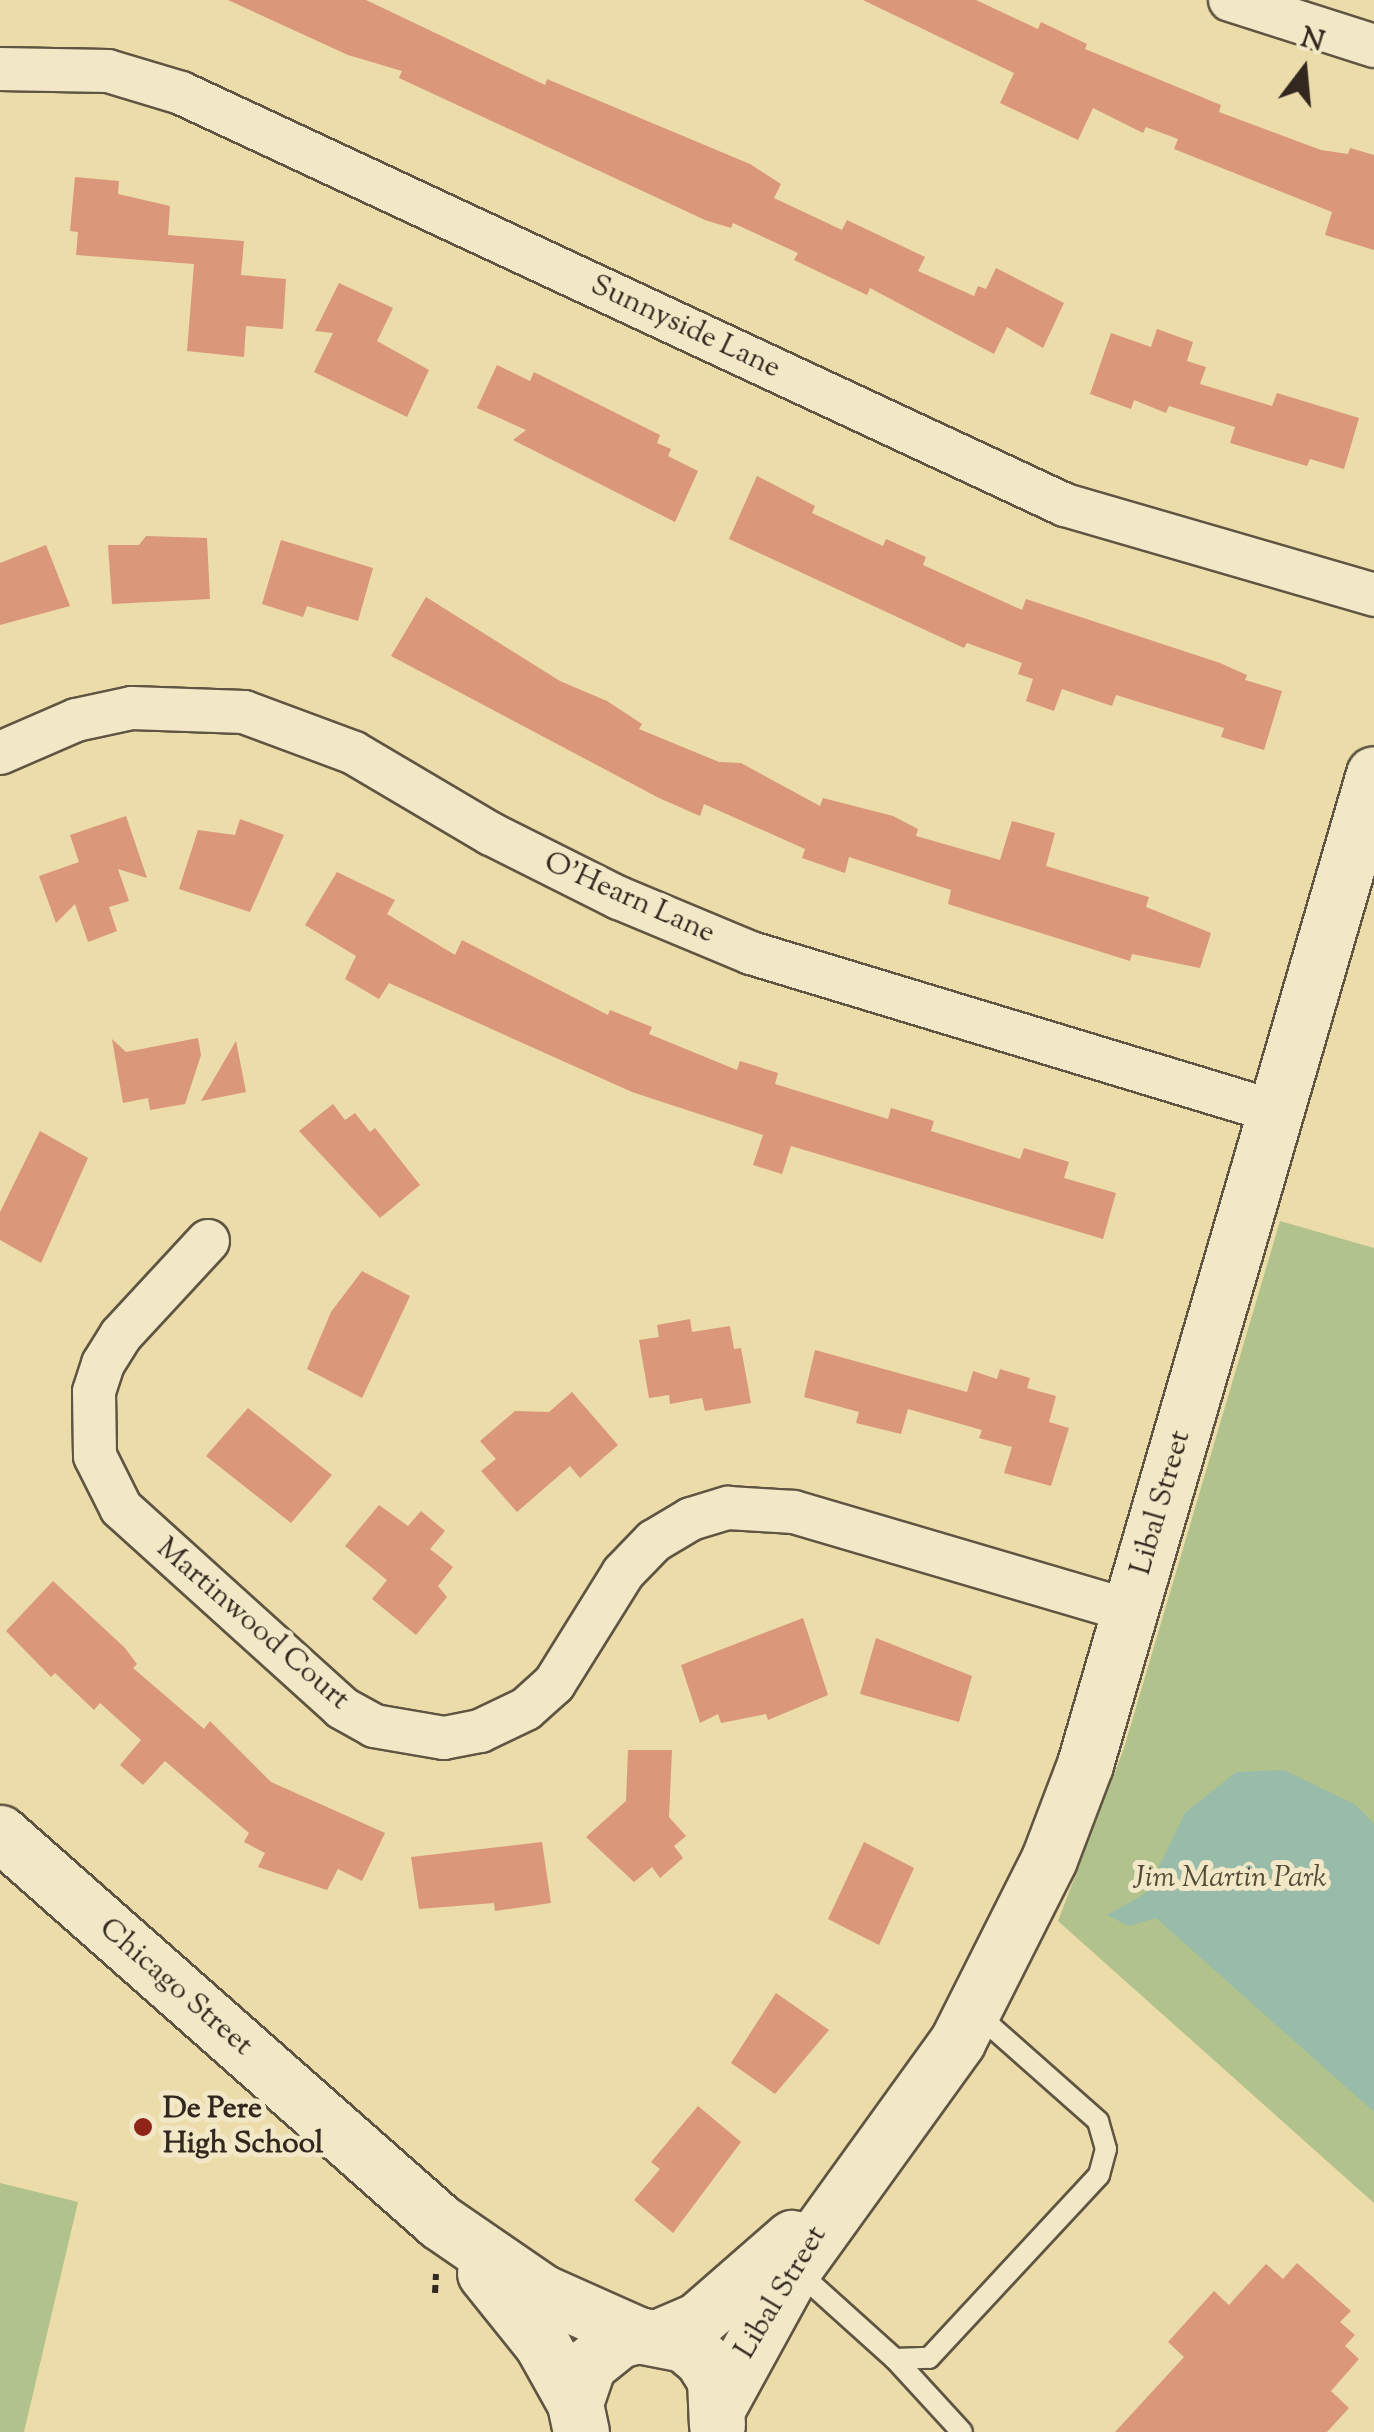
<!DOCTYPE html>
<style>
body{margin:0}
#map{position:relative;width:1374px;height:2432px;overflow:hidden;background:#ebdca9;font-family:"Sorts Mill Goudy",serif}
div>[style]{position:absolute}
.green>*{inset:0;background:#b1c28d}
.water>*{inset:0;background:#98bca9}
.building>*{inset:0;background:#da977a}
.path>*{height:6px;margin-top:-3px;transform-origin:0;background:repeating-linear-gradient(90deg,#32281f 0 8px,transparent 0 13px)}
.roads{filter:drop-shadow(2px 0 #605542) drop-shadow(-2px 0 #605542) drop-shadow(0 2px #605542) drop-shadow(0 -2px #605542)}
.lane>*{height:20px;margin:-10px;padding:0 10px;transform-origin:10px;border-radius:10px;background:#f2e8c7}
.street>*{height:42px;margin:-21px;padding:0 21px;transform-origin:21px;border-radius:21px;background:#f2e8c7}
.secondary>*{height:55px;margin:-27.5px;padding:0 27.5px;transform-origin:27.5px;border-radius:27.5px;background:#f2e8c7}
.dots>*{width:28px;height:28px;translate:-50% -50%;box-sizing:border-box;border:5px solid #f2e8c7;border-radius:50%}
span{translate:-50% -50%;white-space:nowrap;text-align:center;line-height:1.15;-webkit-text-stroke:10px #f2e8c7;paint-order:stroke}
.street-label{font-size:30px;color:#32281f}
.park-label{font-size:30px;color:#524e3a;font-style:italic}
.poi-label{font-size:30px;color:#32281f;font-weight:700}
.left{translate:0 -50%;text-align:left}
.north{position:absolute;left:1254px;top:20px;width:100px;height:100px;-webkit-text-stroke:8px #f2e8c7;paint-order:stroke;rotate:16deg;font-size:28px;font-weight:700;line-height:40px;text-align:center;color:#32281f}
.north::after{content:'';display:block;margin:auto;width:35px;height:45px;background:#32281f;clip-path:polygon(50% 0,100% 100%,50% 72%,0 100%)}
</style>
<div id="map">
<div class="green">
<i style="clip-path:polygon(1280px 1221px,1374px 1248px,1374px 2203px,1058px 1921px,1124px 1748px)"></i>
<i style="clip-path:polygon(0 2183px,78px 2202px,24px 2432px,0 2432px)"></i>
</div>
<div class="water">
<i style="clip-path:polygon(1284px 1770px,1356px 1805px,1374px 1824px,1374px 2112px,1156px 1918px,1129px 1926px,1107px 1915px,1146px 1893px,1185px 1813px,1236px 1772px)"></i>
</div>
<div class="building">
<i style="clip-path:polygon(228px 0,366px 0,545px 85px,547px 79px,750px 164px,781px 184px,774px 198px,842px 230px,847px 220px,925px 257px,918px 271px,974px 296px,978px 286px,986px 289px,996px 268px,1064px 303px,1043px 348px,1007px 327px,994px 354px,870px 288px,867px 295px,794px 260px,798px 253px,733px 223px,731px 228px,705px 220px,399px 78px,402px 71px,348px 55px)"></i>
<i style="clip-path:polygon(863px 0,976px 0,1038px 29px,1041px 22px,1087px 44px,1085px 49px,1221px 105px,1219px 112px,1321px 150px,1348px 154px,1350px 148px,1374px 155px,1374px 250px,1325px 235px,1332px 212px,1174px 149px,1178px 139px,1146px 127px,1143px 133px,1093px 108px,1078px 140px,1000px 103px,1014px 73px)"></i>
<i style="clip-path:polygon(75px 177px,119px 181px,118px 194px,170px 206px,168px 235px,244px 241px,241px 275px,286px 279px,283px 329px,246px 326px,244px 357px,187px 351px,194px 264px,76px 255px,78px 232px,70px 231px)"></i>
<i style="clip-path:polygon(339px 283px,393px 308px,377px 341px,429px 370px,407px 417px,314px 372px,333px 333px,315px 331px)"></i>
<i style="clip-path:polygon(1157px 329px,1193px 342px,1187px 361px,1206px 367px,1200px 384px,1272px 406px,1277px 393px,1359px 418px,1344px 469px,1310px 459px,1307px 466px,1230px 443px,1235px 427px,1169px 406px,1166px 413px,1134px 400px,1131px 409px,1090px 394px,1111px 333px,1151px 347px)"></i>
<i style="clip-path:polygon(497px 365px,530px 381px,534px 372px,660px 435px,657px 443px,671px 449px,668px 456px,698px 471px,675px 522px,513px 440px,526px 430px,477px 408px)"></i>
<i style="clip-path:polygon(757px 476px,815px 506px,812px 513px,883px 546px,886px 539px,926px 557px,923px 565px,1022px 610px,1026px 599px,1220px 663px,1247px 675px,1245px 680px,1282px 691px,1264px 750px,1221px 737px,1224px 728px,1116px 695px,1112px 706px,1062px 689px,1054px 711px,1026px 701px,1033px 679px,1018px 674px,1022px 663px,967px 643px,964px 648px,729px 539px)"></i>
<i style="clip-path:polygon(146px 536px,207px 538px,210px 599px,112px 604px,108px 545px,139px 545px)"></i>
<i style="clip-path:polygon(281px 540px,373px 568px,358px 621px,307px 606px,303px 617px,262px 604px)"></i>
<i style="clip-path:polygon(46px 545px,70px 606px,0 625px,0 563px)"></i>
<i style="clip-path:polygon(426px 597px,560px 681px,607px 701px,642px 724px,639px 729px,719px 762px,741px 763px,820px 806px,823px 798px,893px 816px,918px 829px,916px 836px,1000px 860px,1012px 821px,1055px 833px,1046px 866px,1149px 897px,1146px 907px,1211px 933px,1200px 968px,1132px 954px,1130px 961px,948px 904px,951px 890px,849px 857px,845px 873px,802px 858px,805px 849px,704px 804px,700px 816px,659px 798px,391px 656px)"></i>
<i style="clip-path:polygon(126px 816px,147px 878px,118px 869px,129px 901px,109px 907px,117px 931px,88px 942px,75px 904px,56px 923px,39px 876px,79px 862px,70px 835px)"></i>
<i style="clip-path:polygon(240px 819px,284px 835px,250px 912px,179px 889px,198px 830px,235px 835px)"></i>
<i style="clip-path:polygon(337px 872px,395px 900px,387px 914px,455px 955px,462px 940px,608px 1015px,610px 1010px,652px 1027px,649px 1034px,737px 1070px,740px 1061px,778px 1073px,775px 1084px,888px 1119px,891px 1108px,934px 1121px,931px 1131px,1020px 1159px,1024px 1148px,1069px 1162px,1064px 1178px,1116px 1193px,1103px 1239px,791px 1146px,782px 1174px,753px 1165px,763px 1135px,632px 1092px,389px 983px,379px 999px,345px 979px,356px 956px,305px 925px)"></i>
<i style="clip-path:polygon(198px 1038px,201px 1055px,185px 1104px,150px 1110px,148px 1098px,123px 1103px,112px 1039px,126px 1052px)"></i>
<i style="clip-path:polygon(236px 1041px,246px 1092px,201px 1101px)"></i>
<i style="clip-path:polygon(333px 1104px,345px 1120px,355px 1113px,370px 1132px,375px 1128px,420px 1185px,380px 1218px,299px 1131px)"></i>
<i style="clip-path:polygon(40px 1131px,88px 1158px,41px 1263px,0 1240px,0 1212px)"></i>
<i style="clip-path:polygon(362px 1271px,410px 1296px,362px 1398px,307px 1369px,331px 1312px)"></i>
<i style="clip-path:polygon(690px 1319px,692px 1332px,730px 1326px,734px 1349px,741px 1348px,751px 1403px,705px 1411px,702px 1398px,670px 1404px,669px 1395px,649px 1398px,639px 1340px,659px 1337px,657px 1325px)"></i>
<i style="clip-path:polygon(815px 1350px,967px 1392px,973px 1371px,997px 1379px,1000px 1369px,1030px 1378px,1027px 1388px,1056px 1396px,1049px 1422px,1069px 1428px,1051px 1486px,1004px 1473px,1012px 1447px,979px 1438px,982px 1430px,908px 1409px,901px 1434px,856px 1423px,859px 1412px,804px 1397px)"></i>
<i style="clip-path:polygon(572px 1392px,618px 1445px,580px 1478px,570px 1466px,517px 1512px,481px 1471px,496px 1459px,480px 1441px,515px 1411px,549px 1412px)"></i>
<i style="clip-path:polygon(248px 1408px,332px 1475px,291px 1523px,206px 1456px)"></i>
<i style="clip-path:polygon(379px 1505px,408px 1526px,421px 1511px,445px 1531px,430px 1549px,453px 1567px,438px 1586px,447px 1597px,416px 1635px,372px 1599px,387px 1580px,345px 1546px)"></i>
<i style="clip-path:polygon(53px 1581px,125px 1648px,137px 1664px,133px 1668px,204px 1729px,210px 1721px,271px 1782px,385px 1833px,362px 1881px,338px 1869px,327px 1890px,258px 1867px,265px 1853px,244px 1842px,249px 1833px,165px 1761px,143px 1785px,120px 1765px,141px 1740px,100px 1703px,94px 1710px,55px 1673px,51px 1677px,6px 1631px)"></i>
<i style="clip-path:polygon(803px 1618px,828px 1695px,768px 1720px,766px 1714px,721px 1723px,718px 1714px,700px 1723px,681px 1665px)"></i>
<i style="clip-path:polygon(876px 1638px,972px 1676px,959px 1722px,860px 1694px)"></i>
<i style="clip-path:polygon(628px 1750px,672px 1750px,669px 1817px,686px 1836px,674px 1846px,683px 1858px,660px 1878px,652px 1867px,634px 1882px,586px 1837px,626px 1801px)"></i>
<i style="clip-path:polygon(542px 1842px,551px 1903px,495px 1911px,494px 1903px,419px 1909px,411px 1857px)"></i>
<i style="clip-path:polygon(864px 1842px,914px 1868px,879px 1945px,828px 1919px)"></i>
<i style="clip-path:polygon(776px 1993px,829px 2030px,775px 2094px,731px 2063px)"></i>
<i style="clip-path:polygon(698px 2106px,741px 2142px,673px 2233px,634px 2200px,660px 2169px,651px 2162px)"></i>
<i style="clip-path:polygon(1297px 2263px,1351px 2311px,1340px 2322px,1355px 2335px,1345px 2346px,1359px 2359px,1331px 2391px,1349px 2408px,1327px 2432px,1115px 2432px,1184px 2357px,1168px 2342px,1214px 2291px,1229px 2305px,1266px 2264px,1283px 2279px)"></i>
</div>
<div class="path">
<i style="left:435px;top:2293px;width:19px;rotate:-87deg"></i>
</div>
<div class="roads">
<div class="lane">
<i style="left:796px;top:2270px;width:133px;rotate:42deg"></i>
<i style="left:895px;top:2359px;width:34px;rotate:-2deg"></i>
<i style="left:929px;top:2358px;width:250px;rotate:-47.1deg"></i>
<i style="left:1099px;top:2175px;width:27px;rotate:-75deg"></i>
<i style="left:1106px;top:2149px;width:29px;rotate:-106deg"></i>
<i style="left:1098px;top:2121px;width:163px;rotate:-138.5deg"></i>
<i style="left:895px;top:2359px;width:99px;rotate:47.5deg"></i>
</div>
<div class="street">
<i style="left:1230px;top:0;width:151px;rotate:17.7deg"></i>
<i style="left:0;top:69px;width:108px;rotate:1.1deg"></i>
<i style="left:108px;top:71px;width:76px;rotate:16.8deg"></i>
<i style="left:181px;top:93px;width:975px;rotate:24.99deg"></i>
<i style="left:1065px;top:505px;width:322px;rotate:16.2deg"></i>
<i style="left:0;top:753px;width:83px;rotate:-23.5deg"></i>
<i style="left:76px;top:720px;width:57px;rotate:-12.1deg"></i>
<i style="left:132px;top:708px;width:112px;rotate:2deg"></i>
<i style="left:244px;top:712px;width:117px;rotate:20.4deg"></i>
<i style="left:354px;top:753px;width:159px;rotate:30.6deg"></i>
<i style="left:491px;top:834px;width:143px;rotate:26.6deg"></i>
<i style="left:619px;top:898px;width:143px;rotate:22.6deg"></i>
<i style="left:751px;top:953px;width:549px;rotate:16.85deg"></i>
<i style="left:208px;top:1241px;width:128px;rotate:132.8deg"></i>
<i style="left:121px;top:1335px;width:34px;rotate:122deg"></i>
<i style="left:103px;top:1364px;width:29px;rotate:108deg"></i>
<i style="left:94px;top:1392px;width:64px;rotate:89.1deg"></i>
<i style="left:95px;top:1456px;width:58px;rotate:63.4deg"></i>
<i style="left:121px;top:1508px;width:298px;rotate:42.1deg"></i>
<i style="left:342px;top:1708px;width:37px;rotate:29deg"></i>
<i style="left:374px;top:1726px;width:71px;rotate:9.7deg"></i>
<i style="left:444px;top:1738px;width:37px;rotate:-11deg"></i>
<i style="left:480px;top:1731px;width:51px;rotate:-25.6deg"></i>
<i style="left:526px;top:1709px;width:38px;rotate:-42deg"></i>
<i style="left:554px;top:1684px;width:131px;rotate:-58.1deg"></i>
<i style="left:623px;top:1573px;width:45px;rotate:-45.9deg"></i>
<i style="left:654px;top:1541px;width:43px;rotate:-30.7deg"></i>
<i style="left:691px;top:1519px;width:39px;rotate:-17deg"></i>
<i style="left:728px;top:1508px;width:66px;rotate:3.5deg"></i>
<i style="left:794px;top:1512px;width:351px;rotate:16.4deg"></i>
</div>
<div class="secondary">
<i style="left:0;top:1833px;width:587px;rotate:41.48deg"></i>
<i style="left:440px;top:2222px;width:124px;rotate:34.5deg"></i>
<i style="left:542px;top:2292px;width:105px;rotate:24.1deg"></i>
<i style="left:485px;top:2273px;width:91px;rotate:51.2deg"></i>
<i style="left:542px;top:2344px;width:68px;rotate:60.8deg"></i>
<i style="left:661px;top:2336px;width:40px;rotate:-23.4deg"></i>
<i style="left:698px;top:2320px;width:125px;rotate:-41.1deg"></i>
<i style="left:720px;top:2403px;width:154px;rotate:-61.3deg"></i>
<i style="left:794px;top:2268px;width:279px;rotate:-54.2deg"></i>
<i style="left:957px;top:2042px;width:205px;rotate:-63.3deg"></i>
<i style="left:1049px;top:1859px;width:102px;rotate:-69.2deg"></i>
<i style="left:1085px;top:1764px;width:1031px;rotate:-73.73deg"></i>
<i style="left:581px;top:2432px;width:30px;rotate:-102deg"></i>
<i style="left:575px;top:2403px;width:40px;rotate:-71.1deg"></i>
<i style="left:588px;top:2365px;width:40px;rotate:-39deg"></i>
<i style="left:619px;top:2340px;width:20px;rotate:-15deg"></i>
<i style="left:638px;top:2335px;width:47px;rotate:11.1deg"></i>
<i style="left:684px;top:2344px;width:23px;rotate:40deg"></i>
<i style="left:702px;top:2359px;width:25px;rotate:58deg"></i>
<i style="left:715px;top:2380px;width:45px;rotate:87.5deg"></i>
</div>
</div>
<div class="dots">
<i style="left:143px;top:2127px;background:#8f2418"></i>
</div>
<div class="street-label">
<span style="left:685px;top:328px;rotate:25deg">Sunnyside Lane</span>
<span style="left:629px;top:899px;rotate:24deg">O'Hearn Lane</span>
<span style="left:1162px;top:1503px;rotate:-74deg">Libal Street</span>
<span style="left:252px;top:1625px;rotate:41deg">Martinwood Court</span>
<span style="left:175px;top:1988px;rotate:41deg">Chicago Street</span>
<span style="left:782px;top:2293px;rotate:-59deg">Libal Street</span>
</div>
<div class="park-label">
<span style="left:1230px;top:1879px">Jim Martin Park</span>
</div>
<div class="poi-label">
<span class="left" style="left:163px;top:2127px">De Pere<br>High School</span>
</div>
<div class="north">N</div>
</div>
